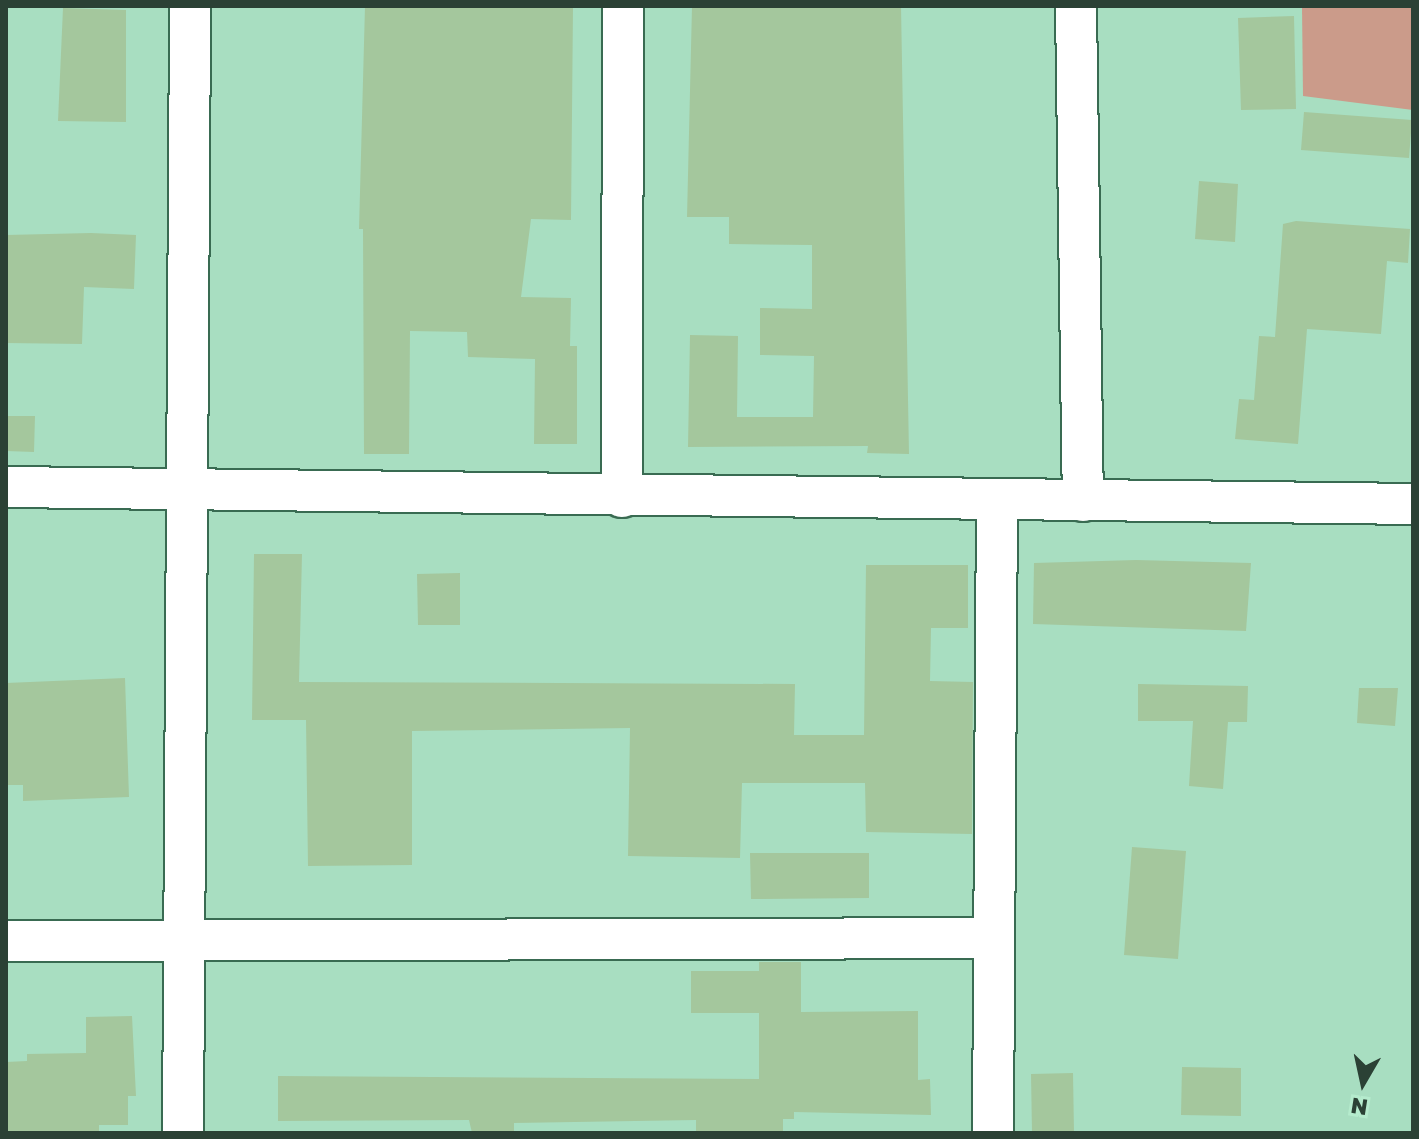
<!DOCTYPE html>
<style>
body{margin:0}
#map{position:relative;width:1419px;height:1139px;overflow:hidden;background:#a8dec1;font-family:"Golos Text",sans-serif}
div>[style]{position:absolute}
.green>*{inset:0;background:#cb9b8a}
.building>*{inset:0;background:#a4c79d}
.roads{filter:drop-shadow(2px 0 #396b52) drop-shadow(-2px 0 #396b52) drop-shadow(0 2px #396b52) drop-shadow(0 -2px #396b52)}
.minor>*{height:40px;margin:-20px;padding:0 20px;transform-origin:20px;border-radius:20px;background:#fff}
span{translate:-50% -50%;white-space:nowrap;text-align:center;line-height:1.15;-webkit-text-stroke:6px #b5ebcd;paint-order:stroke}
.frame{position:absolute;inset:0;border:8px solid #2b4135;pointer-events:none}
.north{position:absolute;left:1323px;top:1043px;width:80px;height:80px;-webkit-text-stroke:6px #b5ebcd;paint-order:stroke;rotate:189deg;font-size:22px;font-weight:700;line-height:32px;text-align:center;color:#2b4135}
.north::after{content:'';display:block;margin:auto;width:28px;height:36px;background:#2b4135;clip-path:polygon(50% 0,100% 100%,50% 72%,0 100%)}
</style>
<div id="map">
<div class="green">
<i style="clip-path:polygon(1302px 6px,1413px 6px,1413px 110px,1303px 96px)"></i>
</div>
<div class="building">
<i style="clip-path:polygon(365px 6px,573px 7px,571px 220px,531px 219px,521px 297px,571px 298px,570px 346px,577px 346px,577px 444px,534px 444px,535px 359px,468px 357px,467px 332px,410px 331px,409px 454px,364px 454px,363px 229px,359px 229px)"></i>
<i style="clip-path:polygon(692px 6px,901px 6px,909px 454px,867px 453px,868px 446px,688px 447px,690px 335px,738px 336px,737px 417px,813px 417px,814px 356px,760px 355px,760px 308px,812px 309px,812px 245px,729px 244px,729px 217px,687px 217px)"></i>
<i style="clip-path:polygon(63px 8px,126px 10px,126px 122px,58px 121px)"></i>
<i style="clip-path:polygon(1294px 16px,1296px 109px,1241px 110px,1238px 18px)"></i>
<i style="clip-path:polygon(1304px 112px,1412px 120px,1409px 158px,1301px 150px)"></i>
<i style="clip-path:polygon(1199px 181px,1238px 184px,1235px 242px,1195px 239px)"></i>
<i style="clip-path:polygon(1296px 221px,1410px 229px,1408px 263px,1387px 261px,1381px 334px,1307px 329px,1298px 444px,1235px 439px,1239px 399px,1254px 400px,1259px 336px,1275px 337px,1283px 224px)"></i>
<i style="clip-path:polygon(91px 233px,136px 235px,134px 289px,84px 287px,82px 344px,6px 343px,6px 235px)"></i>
<i style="clip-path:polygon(6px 416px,35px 416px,34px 452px,6px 451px)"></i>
<i style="clip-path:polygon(254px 554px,302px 554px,299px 682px,795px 684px,794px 735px,864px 735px,866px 565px,968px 565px,968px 628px,931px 628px,930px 681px,973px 682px,972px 834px,866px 832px,865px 783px,742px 783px,740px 858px,628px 856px,630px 728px,412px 731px,412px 865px,308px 866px,306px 720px,252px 720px)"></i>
<i style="clip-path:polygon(1136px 560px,1251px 563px,1246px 631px,1033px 624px,1034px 563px)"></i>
<i style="clip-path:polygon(460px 573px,460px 625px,418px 625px,417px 574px)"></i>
<i style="clip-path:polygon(125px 678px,129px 797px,23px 801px,23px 785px,6px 785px,6px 683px)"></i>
<i style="clip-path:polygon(1138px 684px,1248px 686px,1247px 722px,1228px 722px,1223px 789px,1189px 786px,1193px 721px,1138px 721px)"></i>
<i style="clip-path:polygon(1359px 688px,1398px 688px,1395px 726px,1357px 723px)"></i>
<i style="clip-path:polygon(1132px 847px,1186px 851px,1178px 959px,1124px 955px)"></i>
<i style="clip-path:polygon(750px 853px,869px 853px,869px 898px,751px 899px)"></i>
<i style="clip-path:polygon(759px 962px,801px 962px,801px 1012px,918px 1011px,918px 1080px,930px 1079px,931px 1115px,794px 1112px,794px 1119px,783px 1119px,783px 1133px,696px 1133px,696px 1120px,514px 1123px,514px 1133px,472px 1133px,469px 1120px,278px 1121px,278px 1076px,759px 1079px,759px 1013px,691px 1013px,691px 971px,759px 971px)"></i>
<i style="clip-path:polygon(132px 1016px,136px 1096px,128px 1096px,128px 1125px,99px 1125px,99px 1133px,6px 1133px,6px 1062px,27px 1061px,27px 1054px,86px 1053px,86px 1017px)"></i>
<i style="clip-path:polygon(1182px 1067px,1241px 1068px,1241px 1116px,1181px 1115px)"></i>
<i style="clip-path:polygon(1073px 1073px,1074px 1133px,1032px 1133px,1031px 1074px)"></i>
</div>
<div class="roads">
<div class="minor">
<i style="left:1076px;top:6px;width:495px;rotate:89.2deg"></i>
<i style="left:6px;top:487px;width:1407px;rotate:0.69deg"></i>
<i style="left:622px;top:497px;width:491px;rotate:-89.9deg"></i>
<i style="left:6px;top:941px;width:988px;rotate:-0.17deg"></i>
<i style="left:183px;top:1133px;width:1127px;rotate:-89.64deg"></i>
<i style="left:993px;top:1133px;width:634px;rotate:-89.64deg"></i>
</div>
</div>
<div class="frame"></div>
<div class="north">N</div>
</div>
